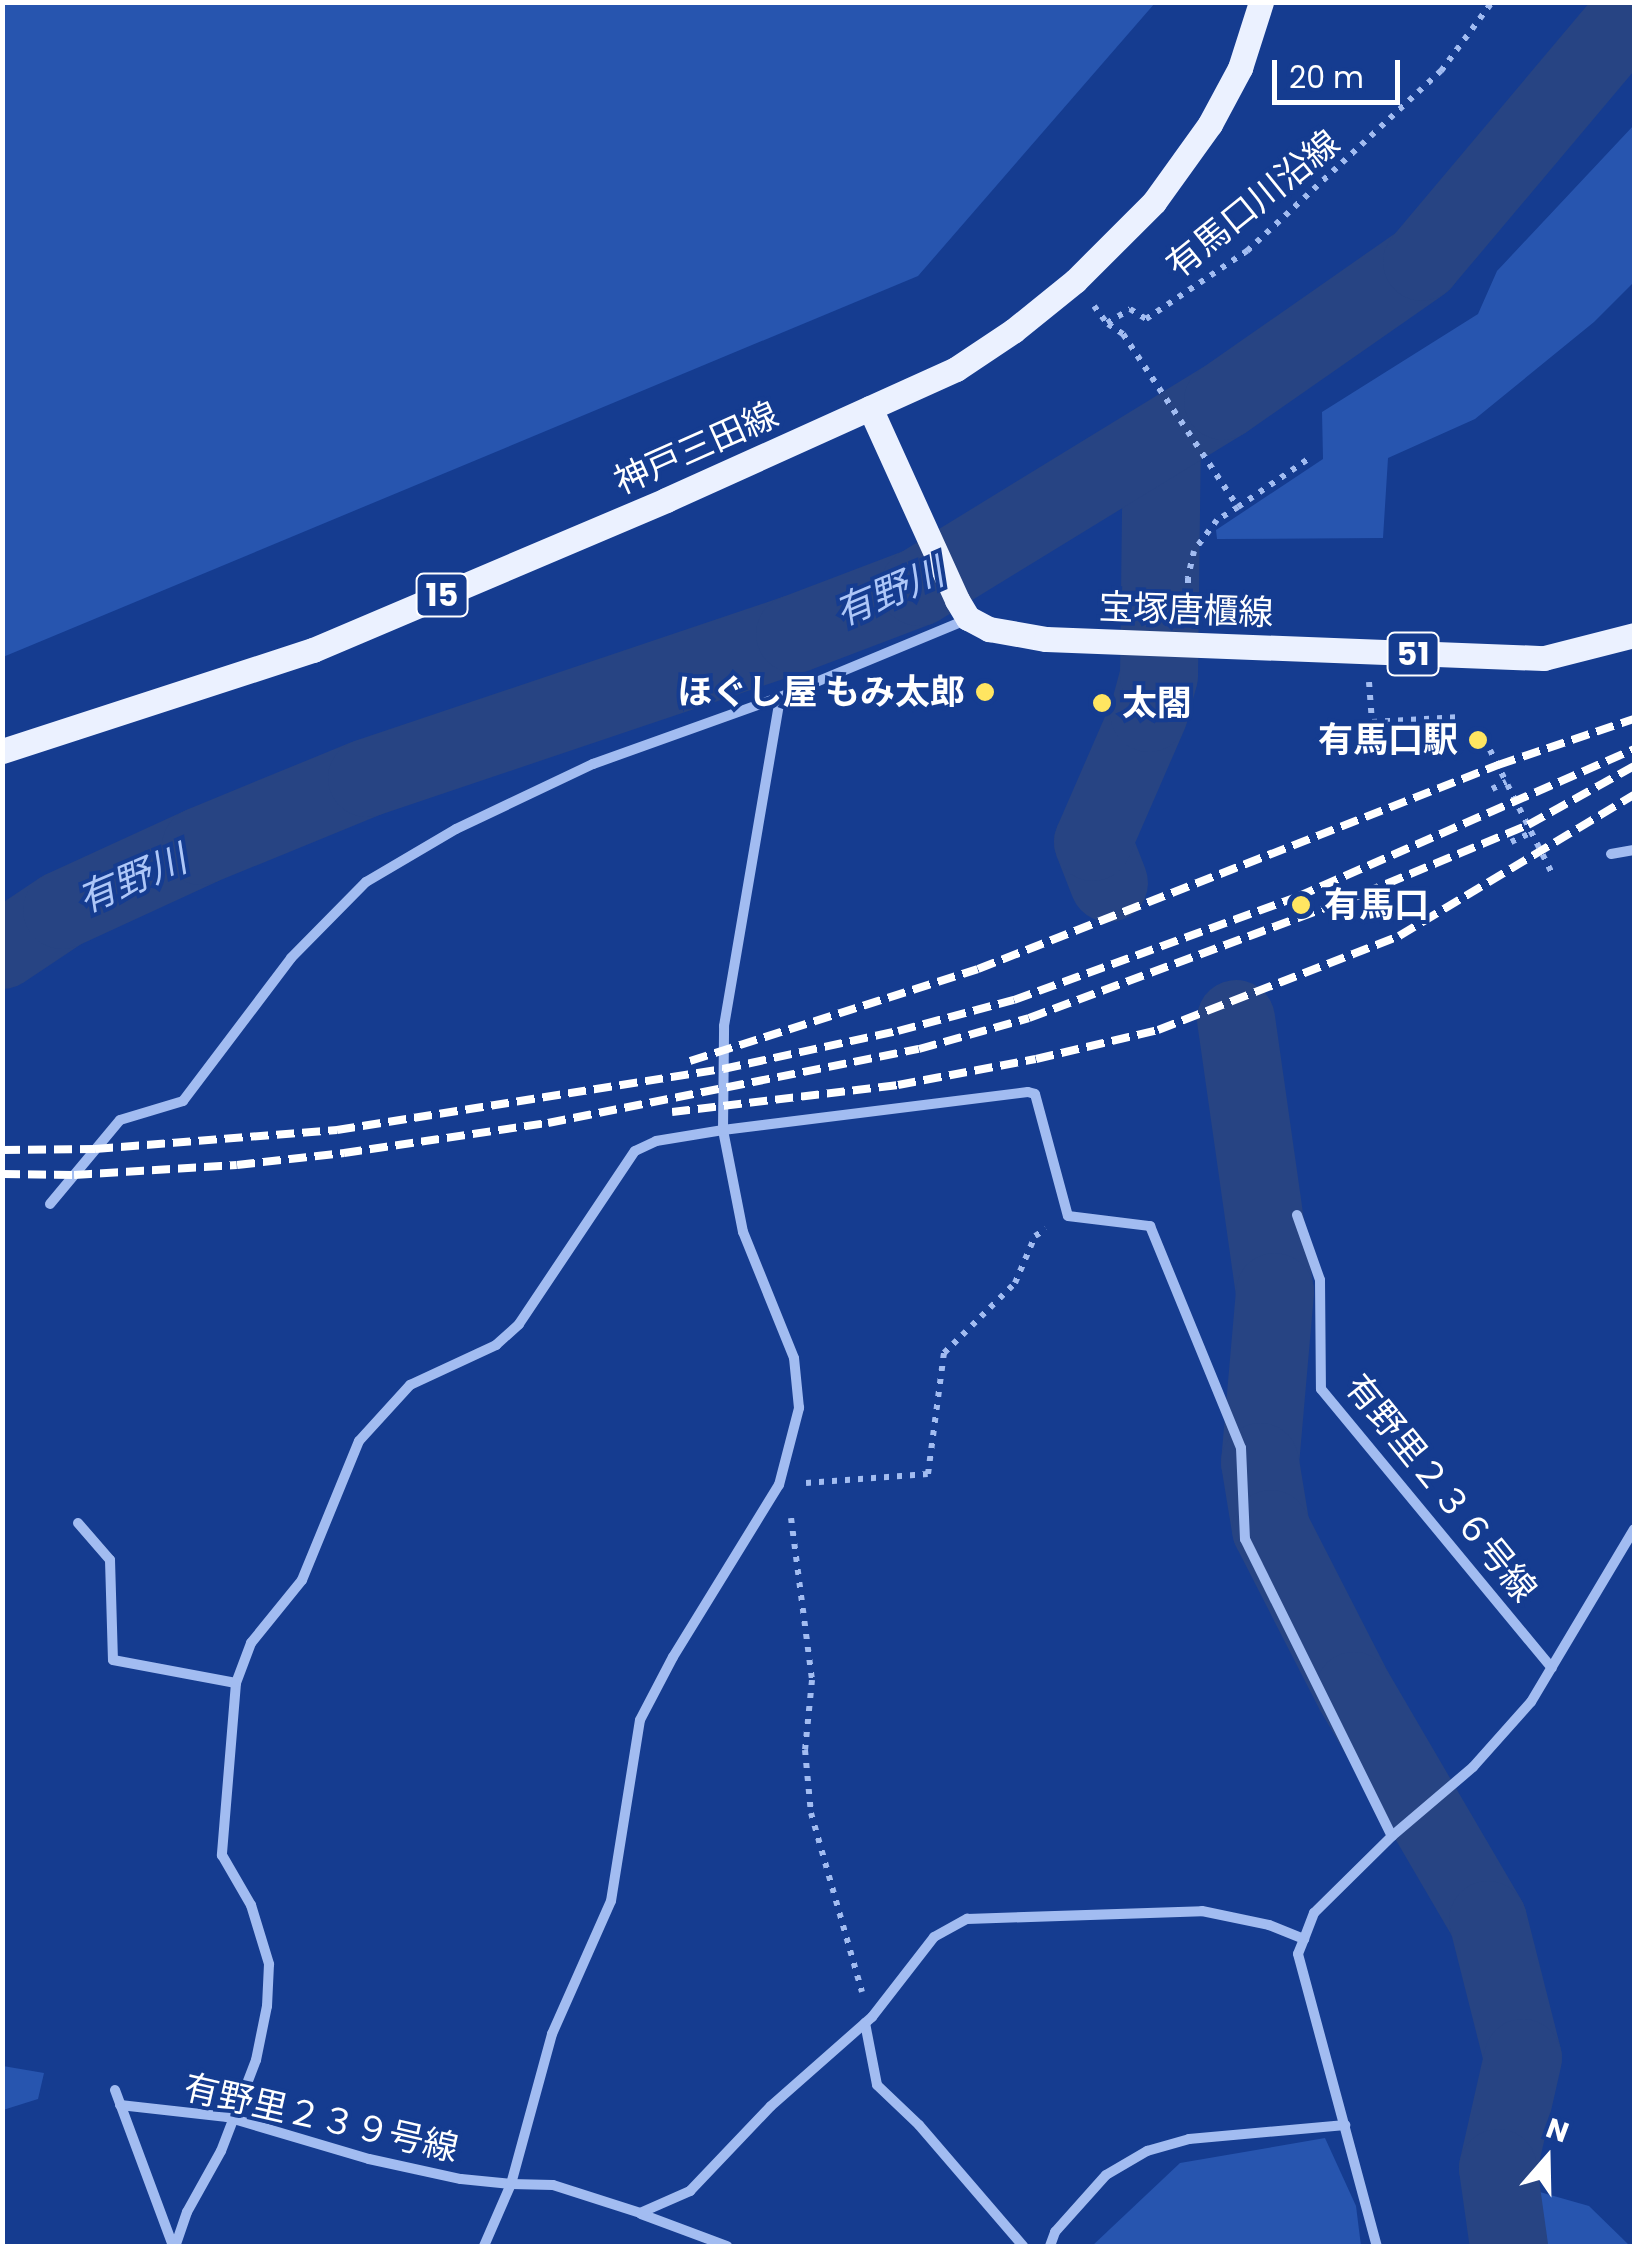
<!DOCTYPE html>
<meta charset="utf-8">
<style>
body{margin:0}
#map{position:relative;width:1637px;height:2249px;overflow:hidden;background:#153c90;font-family:Poppins,"Noto Sans JP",sans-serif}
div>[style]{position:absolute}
.green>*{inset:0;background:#2755af}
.river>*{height:78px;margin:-39px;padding:0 39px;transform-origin:39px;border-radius:39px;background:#274483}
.path>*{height:6px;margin-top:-3px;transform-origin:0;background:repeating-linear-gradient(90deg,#a2bcf1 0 5px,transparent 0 13px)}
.minor>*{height:10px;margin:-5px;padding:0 5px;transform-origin:5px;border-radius:5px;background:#a2bcf1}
.primary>*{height:25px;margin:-12.5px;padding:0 12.5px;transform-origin:12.5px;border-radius:12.5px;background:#ebf1ff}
.rail>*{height:8px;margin-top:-4px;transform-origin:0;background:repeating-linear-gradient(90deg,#fff 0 18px,transparent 0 26px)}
.dots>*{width:28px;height:28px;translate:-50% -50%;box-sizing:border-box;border:5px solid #153c90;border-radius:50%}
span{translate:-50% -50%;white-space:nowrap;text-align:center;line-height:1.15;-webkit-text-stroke:8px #153c90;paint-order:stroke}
.shield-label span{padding:2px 8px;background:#153c90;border:2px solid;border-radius:8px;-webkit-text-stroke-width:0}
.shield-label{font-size:32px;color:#fff;font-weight:700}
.street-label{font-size:35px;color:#fff}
.poi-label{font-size:35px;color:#fff;font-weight:700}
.right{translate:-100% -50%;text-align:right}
.left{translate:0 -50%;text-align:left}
.water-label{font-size:38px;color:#aec7f8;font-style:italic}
.frame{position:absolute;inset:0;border:5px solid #fff;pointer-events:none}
.north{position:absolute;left:1497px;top:2109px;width:100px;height:100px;-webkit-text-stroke:8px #153c90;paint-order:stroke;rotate:20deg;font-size:28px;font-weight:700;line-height:40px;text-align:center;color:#fff}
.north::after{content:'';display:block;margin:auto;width:35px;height:45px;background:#fff;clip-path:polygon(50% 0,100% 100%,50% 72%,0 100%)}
.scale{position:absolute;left:1272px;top:60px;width:128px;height:45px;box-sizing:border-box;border:5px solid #fff;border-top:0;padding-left:12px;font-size:30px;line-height:35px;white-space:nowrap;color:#fff;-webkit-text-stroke:8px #153c90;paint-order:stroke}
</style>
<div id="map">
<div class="green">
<i style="clip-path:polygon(3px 2px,1155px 2px,1155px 3px,918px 276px,3px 657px)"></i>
<i style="clip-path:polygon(1634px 125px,1634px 282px,1594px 322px,1475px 419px,1388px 458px,1383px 538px,1217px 539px,1216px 530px,1323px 459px,1322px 412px,1478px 314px,1497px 271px)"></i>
<i style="clip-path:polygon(3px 2066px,44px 2073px,38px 2099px,3px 2110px)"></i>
<i style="clip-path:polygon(1325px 2138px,1356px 2206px,1361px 2246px,1092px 2246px,1180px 2163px)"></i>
<i style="clip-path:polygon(1519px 2186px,1589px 2206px,1630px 2246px,1527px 2246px)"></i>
</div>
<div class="river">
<i style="left:1109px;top:883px;width:44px;rotate:-111.3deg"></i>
<i style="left:1093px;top:842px;width:141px;rotate:-66.5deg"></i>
<i style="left:1149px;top:713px;width:38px;rotate:-75deg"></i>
<i style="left:1159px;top:676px;width:237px;rotate:-89.3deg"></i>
<i style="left:2px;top:950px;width:72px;rotate:-33.7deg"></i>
<i style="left:62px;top:910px;width:153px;rotate:-24.7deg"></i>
<i style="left:201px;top:846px;width:179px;rotate:-22.3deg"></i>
<i style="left:367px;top:778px;width:452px;rotate:-18.6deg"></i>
<i style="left:795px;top:634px;width:133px;rotate:-20.8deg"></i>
<i style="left:919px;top:587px;width:356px;rotate:-31.5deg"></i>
<i style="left:1223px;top:401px;width:243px;rotate:-34.9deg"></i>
<i style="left:1422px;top:262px;width:329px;rotate:-49.9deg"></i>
<i style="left:1236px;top:1019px;width:276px;rotate:81.9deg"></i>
<i style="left:1275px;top:1292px;width:171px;rotate:95deg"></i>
<i style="left:1260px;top:1462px;width:68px;rotate:80.7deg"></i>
<i style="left:1271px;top:1529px;width:182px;rotate:62.9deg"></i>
<i style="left:1354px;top:1691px;width:265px;rotate:59.7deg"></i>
<i style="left:1488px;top:1920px;width:142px;rotate:75.8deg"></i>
<i style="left:1523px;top:2058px;width:113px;rotate:102.8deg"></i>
<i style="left:1498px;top:2168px;width:79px;rotate:82deg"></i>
</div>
<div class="path">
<i style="left:1094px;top:306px;width:21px;rotate:53deg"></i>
<i style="left:1107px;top:323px;width:27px;rotate:-31deg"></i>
<i style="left:1130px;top:309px;width:19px;rotate:32deg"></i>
<i style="left:1146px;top:319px;width:122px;rotate:-34deg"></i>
<i style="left:1247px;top:251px;width:265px;rotate:-42.9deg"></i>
<i style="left:1441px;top:71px;width:86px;rotate:-53.5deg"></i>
<i style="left:1108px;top:324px;width:18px;rotate:34deg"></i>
<i style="left:1123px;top:334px;width:208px;rotate:56.4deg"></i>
<i style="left:1238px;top:507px;width:25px;rotate:148deg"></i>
<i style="left:1217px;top:520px;width:39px;rotate:127deg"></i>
<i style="left:1194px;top:551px;width:28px;rotate:103deg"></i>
<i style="left:1188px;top:578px;width:35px;rotate:90deg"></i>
<i style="left:1238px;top:507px;width:85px;rotate:-34.4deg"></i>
<i style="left:1369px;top:682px;width:40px;rotate:85.7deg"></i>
<i style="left:1372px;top:722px;width:88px;rotate:-3.3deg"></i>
<i style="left:1490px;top:750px;width:142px;rotate:63.3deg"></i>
<i style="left:1492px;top:789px;width:16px;rotate:-27deg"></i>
<i style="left:1511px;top:842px;width:23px;rotate:-25deg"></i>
<i style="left:806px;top:1483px;width:122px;rotate:-4.2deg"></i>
<i style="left:928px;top:1474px;width:122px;rotate:-82.5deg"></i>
<i style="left:944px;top:1353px;width:100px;rotate:-44.6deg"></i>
<i style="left:1015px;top:1283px;width:51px;rotate:-66.9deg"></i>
<i style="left:1035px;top:1236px;width:13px;rotate:-32deg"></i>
<i style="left:791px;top:1518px;width:163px;rotate:82.6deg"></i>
<i style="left:812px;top:1680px;width:70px;rotate:95.7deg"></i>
<i style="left:805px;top:1750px;width:63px;rotate:84.6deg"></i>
<i style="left:811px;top:1813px;width:186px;rotate:74.1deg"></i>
</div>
<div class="minor">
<i style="left:1611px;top:854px;width:23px;rotate:-10deg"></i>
<i style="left:50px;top:1204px;width:109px;rotate:-50.2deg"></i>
<i style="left:120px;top:1120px;width:66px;rotate:-16.8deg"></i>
<i style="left:183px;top:1101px;width:179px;rotate:-52.9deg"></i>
<i style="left:291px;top:958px;width:107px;rotate:-45.4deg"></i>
<i style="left:366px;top:882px;width:104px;rotate:-30.5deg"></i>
<i style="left:456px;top:829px;width:152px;rotate:-25.4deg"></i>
<i style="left:593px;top:764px;width:199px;rotate:-19.7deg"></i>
<i style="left:1297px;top:1215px;width:69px;rotate:70.5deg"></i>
<i style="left:1320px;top:1280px;width:109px;rotate:89.5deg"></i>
<i style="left:1321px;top:1389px;width:362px;rotate:50.4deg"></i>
<i style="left:78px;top:1523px;width:49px;rotate:49.1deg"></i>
<i style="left:110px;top:1560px;width:100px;rotate:88.3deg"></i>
<i style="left:113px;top:1660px;width:125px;rotate:10.6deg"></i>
<i style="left:236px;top:1683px;width:173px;rotate:94.7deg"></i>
<i style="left:222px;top:1855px;width:58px;rotate:59.9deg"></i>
<i style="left:251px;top:1905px;width:62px;rotate:73deg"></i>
<i style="left:269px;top:1964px;width:42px;rotate:92.7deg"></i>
<i style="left:267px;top:2006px;width:55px;rotate:101.5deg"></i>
<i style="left:256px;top:2060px;width:97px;rotate:111deg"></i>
<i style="left:221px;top:2151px;width:70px;rotate:119.1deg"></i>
<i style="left:187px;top:2212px;width:36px;rotate:109deg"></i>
<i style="left:236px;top:1683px;width:43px;rotate:-69.4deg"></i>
<i style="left:251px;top:1643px;width:81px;rotate:-51deg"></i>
<i style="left:302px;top:1580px;width:150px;rotate:-67.7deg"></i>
<i style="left:359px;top:1441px;width:76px;rotate:-47.7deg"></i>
<i style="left:410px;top:1385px;width:95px;rotate:-24.9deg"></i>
<i style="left:496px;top:1345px;width:31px;rotate:-42deg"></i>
<i style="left:519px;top:1324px;width:208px;rotate:-56.2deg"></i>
<i style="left:635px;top:1151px;width:23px;rotate:-25deg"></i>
<i style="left:656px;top:1141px;width:68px;rotate:-9.3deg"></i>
<i style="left:723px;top:1130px;width:307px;rotate:-7.1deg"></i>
<i style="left:1028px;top:1092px;width:7px;rotate:16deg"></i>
<i style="left:1035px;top:1094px;width:126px;rotate:74.9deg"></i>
<i style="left:1068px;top:1216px;width:83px;rotate:7deg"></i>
<i style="left:1150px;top:1226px;width:240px;rotate:67.7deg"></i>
<i style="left:1241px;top:1448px;width:91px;rotate:87.5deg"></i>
<i style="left:1245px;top:1539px;width:331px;rotate:63.7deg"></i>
<i style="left:1304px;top:1939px;width:16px;rotate:112deg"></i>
<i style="left:1298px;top:1954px;width:302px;rotate:74.9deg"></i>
<i style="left:865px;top:2023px;width:63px;rotate:79deg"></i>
<i style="left:877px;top:2085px;width:58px;rotate:43.6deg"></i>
<i style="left:919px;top:2125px;width:160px;rotate:49.3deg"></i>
<i style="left:115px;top:2090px;width:166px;rotate:69.6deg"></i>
<i style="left:120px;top:2105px;width:108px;rotate:6.4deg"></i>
<i style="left:227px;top:2117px;width:148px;rotate:16.5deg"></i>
<i style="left:369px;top:2159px;width:94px;rotate:12.3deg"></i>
<i style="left:461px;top:2179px;width:50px;rotate:5.7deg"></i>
<i style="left:511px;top:2184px;width:156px;rotate:-74.7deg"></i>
<i style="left:552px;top:2034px;width:145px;rotate:-66.1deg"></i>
<i style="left:611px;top:1901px;width:183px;rotate:-80.9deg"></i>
<i style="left:640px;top:1720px;width:71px;rotate:-62.4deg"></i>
<i style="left:673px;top:1657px;width:202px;rotate:-58.4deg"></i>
<i style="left:779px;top:1485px;width:80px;rotate:-75.4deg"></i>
<i style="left:799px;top:1408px;width:50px;rotate:-95.7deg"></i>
<i style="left:794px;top:1358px;width:136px;rotate:-112deg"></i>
<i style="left:743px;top:1232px;width:104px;rotate:-101.1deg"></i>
<i style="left:723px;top:1130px;width:104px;rotate:-89.4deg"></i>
<i style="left:724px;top:1026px;width:334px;rotate:-80.3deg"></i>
<i style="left:780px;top:697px;width:204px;rotate:-22.5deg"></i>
<i style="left:641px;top:2214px;width:92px;rotate:20.4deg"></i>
<i style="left:484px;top:2246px;width:68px;rotate:-66.5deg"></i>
<i style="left:511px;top:2184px;width:42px;rotate:1.4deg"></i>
<i style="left:553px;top:2185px;width:91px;rotate:17.8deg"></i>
<i style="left:640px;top:2213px;width:55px;rotate:-23.7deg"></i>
<i style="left:690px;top:2191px;width:117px;rotate:-46.4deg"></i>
<i style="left:771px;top:2106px;width:135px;rotate:-41.4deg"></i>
<i style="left:872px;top:2017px;width:101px;rotate:-52.2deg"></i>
<i style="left:934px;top:1937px;width:38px;rotate:-29deg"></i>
<i style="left:967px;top:1919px;width:235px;rotate:-1.9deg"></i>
<i style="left:1202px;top:1911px;width:68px;rotate:11.8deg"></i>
<i style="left:1269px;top:1925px;width:38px;rotate:22deg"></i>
<i style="left:1304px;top:1939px;width:28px;rotate:-69deg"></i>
<i style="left:1314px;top:1913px;width:110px;rotate:-44.6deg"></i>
<i style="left:1392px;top:1836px;width:106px;rotate:-40.4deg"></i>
<i style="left:1473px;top:1767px;width:87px;rotate:-48.3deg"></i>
<i style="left:1531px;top:1702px;width:201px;rotate:-59.2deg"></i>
<i style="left:1050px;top:2246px;width:15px;rotate:-70deg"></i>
<i style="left:1055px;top:2232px;width:76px;rotate:-48.2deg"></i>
<i style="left:1106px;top:2175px;width:48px;rotate:-30.3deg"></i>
<i style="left:1147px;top:2151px;width:44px;rotate:-15.9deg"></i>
<i style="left:1189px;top:2139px;width:157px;rotate:-5.1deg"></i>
</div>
<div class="primary">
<i style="left:870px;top:408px;width:211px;rotate:65.6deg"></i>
<i style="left:957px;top:600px;width:21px;rotate:59deg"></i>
<i style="left:968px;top:618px;width:24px;rotate:28deg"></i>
<i style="left:989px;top:629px;width:58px;rotate:10deg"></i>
<i style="left:1046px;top:639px;width:498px;rotate:2.2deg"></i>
<i style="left:1544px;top:658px;width:93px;rotate:-14.3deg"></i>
<i style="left:2px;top:751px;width:327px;rotate:-18deg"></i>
<i style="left:313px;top:650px;width:384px;rotate:-23deg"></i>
<i style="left:666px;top:500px;width:318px;rotate:-24.3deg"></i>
<i style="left:956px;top:369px;width:69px;rotate:-33.7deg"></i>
<i style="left:1013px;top:331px;width:80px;rotate:-38.9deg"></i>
<i style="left:1075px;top:281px;width:112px;rotate:-45deg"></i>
<i style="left:1154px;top:202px;width:96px;rotate:-54.3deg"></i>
<i style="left:1210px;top:124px;width:64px;rotate:-61.8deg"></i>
<i style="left:1240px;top:68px;width:69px;rotate:-72.3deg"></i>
</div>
<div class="rail">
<i style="left:690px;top:1061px;width:302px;rotate:-17.7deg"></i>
<i style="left:978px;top:969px;width:559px;rotate:-21.42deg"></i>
<i style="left:1498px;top:765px;width:144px;rotate:-18.7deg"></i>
<i style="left:672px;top:1112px;width:228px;rotate:-6.8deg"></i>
<i style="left:898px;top:1085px;width:140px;rotate:-10.7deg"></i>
<i style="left:1036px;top:1059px;width:125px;rotate:-13.4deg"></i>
<i style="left:1158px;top:1030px;width:259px;rotate:-21.3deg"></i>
<i style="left:1399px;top:936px;width:274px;rotate:-31deg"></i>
<i style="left:2px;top:1150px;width:93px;rotate:-0.6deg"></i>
<i style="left:95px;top:1149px;width:243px;rotate:-4.5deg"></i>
<i style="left:337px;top:1130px;width:391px;rotate:-9deg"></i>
<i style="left:723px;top:1069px;width:179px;rotate:-12.3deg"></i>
<i style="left:898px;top:1031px;width:120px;rotate:-15deg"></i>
<i style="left:1014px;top:1000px;width:301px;rotate:-20deg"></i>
<i style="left:1297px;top:897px;width:368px;rotate:-23.7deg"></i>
<i style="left:2px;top:1174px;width:72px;rotate:0.8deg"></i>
<i style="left:74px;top:1175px;width:163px;rotate:-3.5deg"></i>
<i style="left:237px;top:1165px;width:108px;rotate:-6.4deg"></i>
<i style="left:344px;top:1153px;width:206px;rotate:-8.4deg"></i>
<i style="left:548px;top:1123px;width:378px;rotate:-11.3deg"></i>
<i style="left:919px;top:1049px;width:114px;rotate:-15.7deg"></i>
<i style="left:1029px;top:1018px;width:355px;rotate:-20.4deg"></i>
<i style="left:1362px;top:894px;width:180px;rotate:-22.6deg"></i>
<i style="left:1528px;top:825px;width:121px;rotate:-29.1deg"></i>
</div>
<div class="dots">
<i style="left:985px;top:692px;background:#ffe561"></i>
<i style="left:1102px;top:703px;background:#ffe561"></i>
<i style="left:1478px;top:740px;background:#ffe561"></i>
<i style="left:1301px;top:905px;background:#ffe561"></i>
</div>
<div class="shield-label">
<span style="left:442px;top:595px">15</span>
<span style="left:1413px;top:654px">51</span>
</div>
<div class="street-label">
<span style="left:1253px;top:204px;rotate:-39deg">有馬口川沿線</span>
<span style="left:696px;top:448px;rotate:-24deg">神戸三田線</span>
<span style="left:1186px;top:610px;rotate:2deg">宝塚唐櫃線</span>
<span style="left:1441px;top:1488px;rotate:51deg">有野里２３６号線</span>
<span style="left:321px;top:2118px;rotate:13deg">有野里２３９号線</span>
</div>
<div class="poi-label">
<span class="right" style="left:965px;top:692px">ほぐし屋 もみ太郎</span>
<span class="left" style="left:1122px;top:703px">太閤</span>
<span class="right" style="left:1458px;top:740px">有馬口駅</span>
<span class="left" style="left:1324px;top:905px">有馬口</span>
</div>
<div class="water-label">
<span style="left:889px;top:592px;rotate:-23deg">有野川</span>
<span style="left:132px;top:879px;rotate:-23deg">有野川</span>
</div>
<div class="frame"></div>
<div class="north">N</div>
<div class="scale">20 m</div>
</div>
